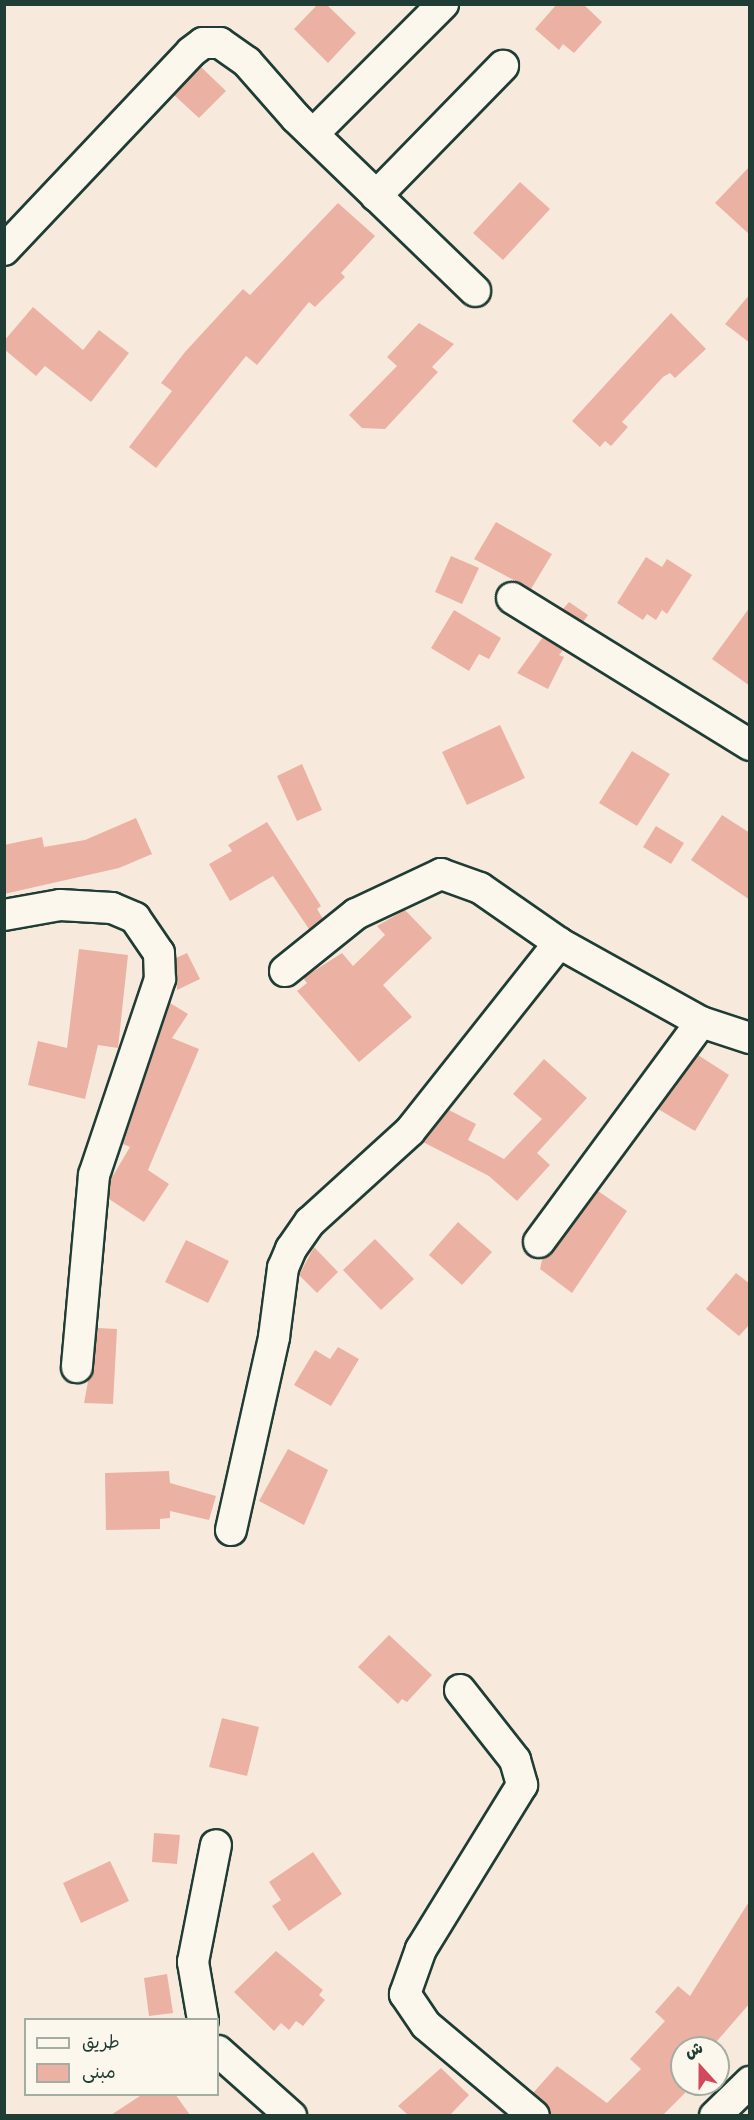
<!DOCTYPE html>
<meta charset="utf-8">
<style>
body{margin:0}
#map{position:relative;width:754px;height:2120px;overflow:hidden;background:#f8e9dd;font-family:"Indie Flower","Playpen Sans Arabic",sans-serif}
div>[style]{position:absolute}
.building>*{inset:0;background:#ebb2a3}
.roads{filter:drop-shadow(2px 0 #1f3d34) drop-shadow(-2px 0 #1f3d34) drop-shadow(0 2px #1f3d34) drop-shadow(0 -2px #1f3d34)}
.minor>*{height:30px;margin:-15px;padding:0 15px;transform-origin:15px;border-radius:15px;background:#fbf7ec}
span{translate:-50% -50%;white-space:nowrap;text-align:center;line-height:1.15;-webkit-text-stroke:6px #fbf7ec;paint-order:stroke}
.frame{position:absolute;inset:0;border:6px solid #1f3d34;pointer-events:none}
.legend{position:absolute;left:24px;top:2018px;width:195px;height:78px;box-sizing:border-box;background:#fbf7ec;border:2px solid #a3ada2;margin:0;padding:8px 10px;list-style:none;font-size:18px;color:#1f3d34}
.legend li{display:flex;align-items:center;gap:12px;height:30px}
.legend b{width:30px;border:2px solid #a3ada2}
.north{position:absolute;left:670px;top:2036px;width:60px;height:60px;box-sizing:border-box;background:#fbf7ec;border:2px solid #a3ada2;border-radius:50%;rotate:339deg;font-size:16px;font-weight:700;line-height:24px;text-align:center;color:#1f3d34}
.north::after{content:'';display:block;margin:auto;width:21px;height:27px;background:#d1495b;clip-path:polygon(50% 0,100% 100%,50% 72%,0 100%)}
</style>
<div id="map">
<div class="building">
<i style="clip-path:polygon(318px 4px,326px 4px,356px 33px,328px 63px,294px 29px)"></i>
<i style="clip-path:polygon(557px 4px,583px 4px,602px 22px,574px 53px,563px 44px,559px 50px,535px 29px)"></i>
<i style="clip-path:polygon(201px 67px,226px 91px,199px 118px,174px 95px)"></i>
<i style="clip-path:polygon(750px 166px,750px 235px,715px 203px)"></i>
<i style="clip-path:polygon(520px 182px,550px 209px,503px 260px,473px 233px)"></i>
<i style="clip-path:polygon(338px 203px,375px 236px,341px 273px,345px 277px,315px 307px,309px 302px,257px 365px,246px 356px,156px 468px,129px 447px,172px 391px,161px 383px,185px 352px,243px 289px,250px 295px)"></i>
<i style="clip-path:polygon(750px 294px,750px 343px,725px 324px)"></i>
<i style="clip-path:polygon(33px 307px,83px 350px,99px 330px,129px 353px,91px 402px,45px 366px,36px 376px,4px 349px,4px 341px)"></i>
<i style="clip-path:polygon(671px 313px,706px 349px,675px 378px,670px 373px,663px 377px,622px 422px,628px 427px,611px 446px,605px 441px,600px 447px,572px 421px)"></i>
<i style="clip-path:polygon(419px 323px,454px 344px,432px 367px,438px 372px,385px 429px,362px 428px,349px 415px,397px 366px,387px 357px)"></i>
<i style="clip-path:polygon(496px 522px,552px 554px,531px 589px,474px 559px)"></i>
<i style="clip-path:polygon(451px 556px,479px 568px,462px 604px,435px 592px)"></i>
<i style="clip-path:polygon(646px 557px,662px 567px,667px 559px,692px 575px,667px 614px,662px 610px,656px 620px,647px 614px,643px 620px,617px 603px)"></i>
<i style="clip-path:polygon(569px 602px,588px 615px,583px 622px,563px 609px)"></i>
<i style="clip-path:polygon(750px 607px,750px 686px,712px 659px)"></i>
<i style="clip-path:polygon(454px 610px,501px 638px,489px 659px,479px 654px,469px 671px,431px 648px)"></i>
<i style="clip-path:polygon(543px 637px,563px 650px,559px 655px,564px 657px,548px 689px,517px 673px)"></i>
<i style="clip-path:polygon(500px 725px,525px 778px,467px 805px,442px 752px)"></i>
<i style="clip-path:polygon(632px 751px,670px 774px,637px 826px,599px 803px)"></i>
<i style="clip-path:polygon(302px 764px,322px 810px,297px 821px,277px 776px)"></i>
<i style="clip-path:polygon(722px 815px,750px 833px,750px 900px,691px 860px)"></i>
<i style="clip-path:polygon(136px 818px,152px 854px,119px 868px,4px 894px,4px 845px,42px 837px,44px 847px,85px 840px)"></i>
<i style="clip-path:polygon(267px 822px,321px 906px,317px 909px,323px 919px,309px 929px,273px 876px,230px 901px,209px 864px,232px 851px,228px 845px)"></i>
<i style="clip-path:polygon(656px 826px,684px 843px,671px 864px,643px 847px)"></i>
<i style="clip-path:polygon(405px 910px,432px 938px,383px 985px,412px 1017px,359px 1062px,297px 991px,307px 983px,303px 978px,342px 953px,353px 966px,385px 935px,377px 926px)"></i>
<i style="clip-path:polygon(79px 949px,128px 955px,118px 1048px,98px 1045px,85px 1099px,28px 1085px,38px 1041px,67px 1048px)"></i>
<i style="clip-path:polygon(187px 953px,200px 979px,177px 990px,176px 958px)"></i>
<i style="clip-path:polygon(170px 1003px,188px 1014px,172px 1038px,199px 1049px,148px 1170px,169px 1184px,144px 1222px,109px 1199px,111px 1179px,130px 1147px,123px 1144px)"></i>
<i style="clip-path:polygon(698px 1055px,729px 1075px,695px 1131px,658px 1109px)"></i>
<i style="clip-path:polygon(544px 1059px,587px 1098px,537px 1153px,550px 1165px,517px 1201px,489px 1176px,423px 1142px,449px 1110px,476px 1124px,468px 1140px,504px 1159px,542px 1119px,513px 1094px)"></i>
<i style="clip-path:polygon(598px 1191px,627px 1211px,572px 1293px,540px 1269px,542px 1260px)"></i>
<i style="clip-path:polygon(458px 1222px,492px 1252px,462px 1285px,429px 1255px)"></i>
<i style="clip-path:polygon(375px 1239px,414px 1279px,381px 1310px,343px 1270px)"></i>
<i style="clip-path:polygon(186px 1240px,229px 1261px,208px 1303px,165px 1282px)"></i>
<i style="clip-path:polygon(314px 1247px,338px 1272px,317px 1293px,299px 1275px)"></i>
<i style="clip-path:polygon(736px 1273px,750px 1284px,750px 1324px,739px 1336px,706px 1309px)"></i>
<i style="clip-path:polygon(98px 1328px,117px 1329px,113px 1404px,84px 1403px)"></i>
<i style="clip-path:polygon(338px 1347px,359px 1359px,331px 1406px,294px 1385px,315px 1350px,330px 1359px)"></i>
<i style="clip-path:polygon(288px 1449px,328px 1470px,304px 1525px,259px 1501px)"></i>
<i style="clip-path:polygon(169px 1471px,170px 1483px,216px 1496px,209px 1520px,170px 1511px,170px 1518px,160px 1519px,160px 1529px,106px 1530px,105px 1473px)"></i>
<i style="clip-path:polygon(389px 1635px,432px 1675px,407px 1702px,402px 1699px,398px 1704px,358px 1667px)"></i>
<i style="clip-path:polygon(222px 1718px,259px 1727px,247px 1776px,209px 1767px)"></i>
<i style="clip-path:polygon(154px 1833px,180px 1835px,177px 1864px,152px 1862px)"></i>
<i style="clip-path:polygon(313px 1852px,342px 1894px,289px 1931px,272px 1906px,281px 1900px,269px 1882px)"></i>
<i style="clip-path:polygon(110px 1861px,129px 1901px,81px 1923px,63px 1883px)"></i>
<i style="clip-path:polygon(750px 1900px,750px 2003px,711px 2048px,682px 2048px,679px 2084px,694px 2084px,663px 2115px,551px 2115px,533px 2093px,557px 2066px,607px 2103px,641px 2069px,630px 2059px,665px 2021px,655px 2012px,678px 1986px,690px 1996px)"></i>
<i style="clip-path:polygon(276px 1951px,323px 1990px,319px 1995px,325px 2000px,303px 2026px,296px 2021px,289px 2030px,281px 2023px,274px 2031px,234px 1992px)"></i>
<i style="clip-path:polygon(167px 1974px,173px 2013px,149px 2016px,144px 1978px)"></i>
<i style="clip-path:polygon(441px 2068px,469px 2095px,450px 2115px,408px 2115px,398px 2106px)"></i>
<i style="clip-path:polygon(143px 2094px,175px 2094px,190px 2115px,111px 2115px)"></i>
</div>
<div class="roads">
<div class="minor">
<i style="left:313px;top:134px;width:184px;rotate:-45deg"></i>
<i style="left:376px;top:196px;width:182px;rotate:-45.7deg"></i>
<i style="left:4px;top:250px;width:272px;rotate:-46.6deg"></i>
<i style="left:191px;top:52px;width:15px;rotate:-37deg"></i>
<i style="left:203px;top:43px;width:17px"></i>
<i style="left:220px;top:43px;width:33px;rotate:35deg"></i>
<i style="left:247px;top:62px;width:74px;rotate:48.8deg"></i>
<i style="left:296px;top:118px;width:249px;rotate:44deg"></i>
<i style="left:512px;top:598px;width:280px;rotate:31.7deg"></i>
<i style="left:4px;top:915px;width:57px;rotate:-10.1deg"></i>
<i style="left:60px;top:905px;width:52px;rotate:3.3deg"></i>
<i style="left:112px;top:908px;width:25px;rotate:23deg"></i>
<i style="left:135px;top:918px;width:42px;rotate:55.6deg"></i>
<i style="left:159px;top:953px;width:26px;rotate:88deg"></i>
<i style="left:160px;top:979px;width:207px;rotate:108.6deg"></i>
<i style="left:94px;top:1175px;width:193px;rotate:95.1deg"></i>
<i style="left:285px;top:971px;width:91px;rotate:-38.8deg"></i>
<i style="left:356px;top:914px;width:94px;rotate:-25.2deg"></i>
<i style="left:441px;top:874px;width:41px;rotate:19.7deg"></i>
<i style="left:480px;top:888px;width:96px;rotate:34.8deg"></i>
<i style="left:539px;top:1242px;width:273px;rotate:-53.6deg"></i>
<i style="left:231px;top:1530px;width:198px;rotate:-77.4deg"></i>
<i style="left:274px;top:1337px;width:70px;rotate:-82.6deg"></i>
<i style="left:283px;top:1268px;width:21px;rotate:-67deg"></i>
<i style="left:291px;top:1249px;width:33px;rotate:-55deg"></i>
<i style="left:310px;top:1222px;width:135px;rotate:-42.3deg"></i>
<i style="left:410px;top:1131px;width:240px;rotate:-51.6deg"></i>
<i style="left:559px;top:943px;width:162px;rotate:29.1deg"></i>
<i style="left:701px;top:1022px;width:52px;rotate:18.1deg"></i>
<i style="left:460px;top:1690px;width:89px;rotate:51.8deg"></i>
<i style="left:515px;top:1760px;width:26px;rotate:74deg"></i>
<i style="left:522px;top:1785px;width:193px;rotate:121.6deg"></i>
<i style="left:421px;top:1949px;width:48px;rotate:109.6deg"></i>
<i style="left:405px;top:1994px;width:37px;rotate:56deg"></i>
<i style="left:426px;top:2025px;width:141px;rotate:40.1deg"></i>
<i style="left:203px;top:2020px;width:59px;rotate:-99.8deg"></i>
<i style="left:193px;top:1962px;width:119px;rotate:-78.9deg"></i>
<i style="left:218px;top:2051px;width:98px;rotate:41.7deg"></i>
<i style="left:715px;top:2116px;width:49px;rotate:-44.2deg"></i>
</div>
</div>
<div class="frame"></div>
<ul class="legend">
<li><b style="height:8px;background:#fbf7ec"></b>طريق</li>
<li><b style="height:16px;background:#ebb2a3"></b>مبنى</li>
</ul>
<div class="north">ش</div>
</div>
